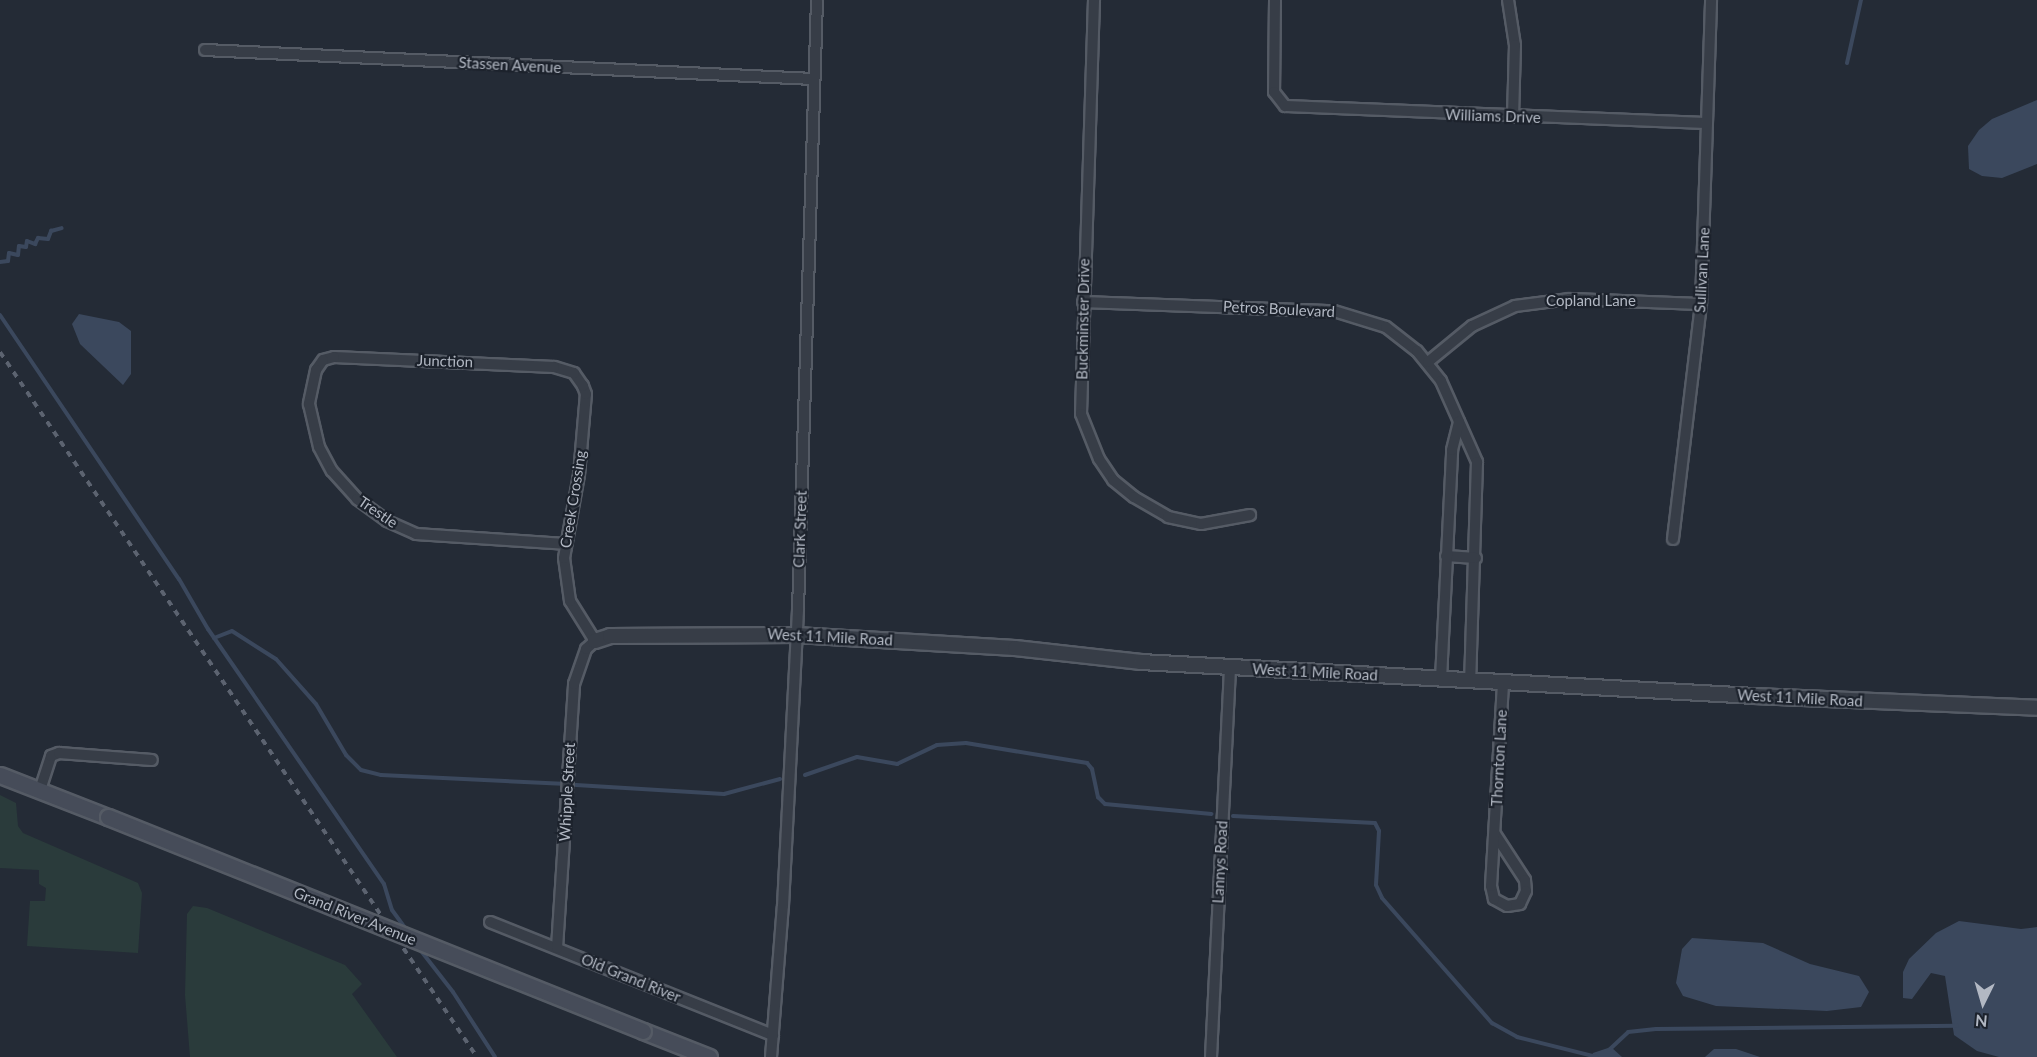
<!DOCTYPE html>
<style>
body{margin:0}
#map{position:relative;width:2037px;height:1057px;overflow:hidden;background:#242b36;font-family:Lato,sans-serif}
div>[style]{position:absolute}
.green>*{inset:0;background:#2a3b3b}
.water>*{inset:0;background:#3b485d}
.stream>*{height:4px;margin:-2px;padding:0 2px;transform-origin:2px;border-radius:2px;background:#3b485d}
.roads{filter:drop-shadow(2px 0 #555b65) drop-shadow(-2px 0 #555b65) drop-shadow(0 2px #555b65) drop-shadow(0 -2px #555b65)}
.minor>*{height:10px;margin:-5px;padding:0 5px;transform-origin:5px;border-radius:5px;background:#373d47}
.tertiary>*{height:14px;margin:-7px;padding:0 7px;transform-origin:7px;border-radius:7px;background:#373d47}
.secondary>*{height:15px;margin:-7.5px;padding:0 7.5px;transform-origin:7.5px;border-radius:7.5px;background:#464c59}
.rail>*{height:4px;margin-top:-2px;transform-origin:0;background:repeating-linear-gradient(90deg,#5c6370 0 6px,transparent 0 12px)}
.bridges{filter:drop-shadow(2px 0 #555b65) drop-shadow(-2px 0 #555b65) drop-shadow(0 2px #555b65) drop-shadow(0 -2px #555b65)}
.secondary-bridge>*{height:15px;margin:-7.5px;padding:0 7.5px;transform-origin:7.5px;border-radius:7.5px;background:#464c59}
span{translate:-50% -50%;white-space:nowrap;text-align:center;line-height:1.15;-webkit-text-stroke:4.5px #1c222c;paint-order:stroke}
.street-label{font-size:15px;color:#b2b8c3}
.north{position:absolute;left:1953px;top:973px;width:60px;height:60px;-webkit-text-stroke:4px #1c222c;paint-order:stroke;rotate:185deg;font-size:16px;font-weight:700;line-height:24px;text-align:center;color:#b2b8c3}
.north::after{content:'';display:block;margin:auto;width:21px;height:27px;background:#b2b8c3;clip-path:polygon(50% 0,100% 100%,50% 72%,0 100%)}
</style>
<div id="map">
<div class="green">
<i style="clip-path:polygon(0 795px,16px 803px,18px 826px,23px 833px,138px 883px,142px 893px,138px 953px,27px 946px,30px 901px,45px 901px,46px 888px,39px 884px,39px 870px,0 868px)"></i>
<i style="clip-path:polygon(193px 906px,207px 908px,345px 965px,362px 984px,352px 994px,397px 1057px,190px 1057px,185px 995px,187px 914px)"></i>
</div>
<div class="water">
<i style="clip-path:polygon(2037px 100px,2037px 164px,2002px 178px,1982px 176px,1969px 169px,1968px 146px,1979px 130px,1992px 119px)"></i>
<i style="clip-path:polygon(79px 314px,119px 322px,131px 331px,131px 374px,123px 385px,80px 344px,72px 324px)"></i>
<i style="clip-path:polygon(1959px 921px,2021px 929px,2037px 927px,2037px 1057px,1999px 1057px,1977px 1051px,1954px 1035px,1945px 976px,1931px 973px,1912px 999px,1903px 998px,1903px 972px,1909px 959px,1936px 933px)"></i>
<i style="clip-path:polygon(1692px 938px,1763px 943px,1810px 964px,1859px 976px,1869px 992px,1861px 1007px,1827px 1011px,1716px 1006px,1683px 996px,1676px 983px,1682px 949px)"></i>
<i style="clip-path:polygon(1611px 1047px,1622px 1057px,1591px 1057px,1593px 1053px)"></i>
<i style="clip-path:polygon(1714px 1049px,1736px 1049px,1760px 1057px,1705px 1057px)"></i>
</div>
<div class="stream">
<i style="left:1847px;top:63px;width:65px;rotate:-77.5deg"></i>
<i style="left:0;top:262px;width:8px;rotate:-7deg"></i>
<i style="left:8px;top:261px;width:8px;rotate:-83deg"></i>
<i style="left:9px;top:253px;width:9px;rotate:13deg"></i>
<i style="left:18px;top:255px;width:9px;rotate:-84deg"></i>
<i style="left:19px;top:246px;width:7px;rotate:8deg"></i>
<i style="left:26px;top:247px;width:6px;rotate:-81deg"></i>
<i style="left:27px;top:241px;width:9px;rotate:21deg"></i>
<i style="left:35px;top:244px;width:7px;rotate:-63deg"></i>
<i style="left:38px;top:238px;width:10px;rotate:6deg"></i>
<i style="left:48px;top:239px;width:9px;rotate:-69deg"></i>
<i style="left:51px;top:231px;width:11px;rotate:-15deg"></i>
<i style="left:0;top:315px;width:319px;rotate:55.9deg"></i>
<i style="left:179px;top:579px;width:58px;rotate:59.9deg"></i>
<i style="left:208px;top:629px;width:310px;rotate:55.4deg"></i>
<i style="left:384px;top:884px;width:27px;rotate:73deg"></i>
<i style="left:392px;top:910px;width:26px;rotate:54deg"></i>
<i style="left:214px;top:638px;width:19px;rotate:-21deg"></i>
<i style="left:232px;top:631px;width:52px;rotate:32.5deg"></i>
<i style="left:276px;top:659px;width:60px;rotate:48.4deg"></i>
<i style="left:316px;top:704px;width:59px;rotate:59.5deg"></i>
<i style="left:346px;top:755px;width:21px;rotate:45deg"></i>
<i style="left:361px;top:770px;width:21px;rotate:14deg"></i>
<i style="left:381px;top:775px;width:181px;rotate:2.8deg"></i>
<i style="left:805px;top:775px;width:55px;rotate:-19.1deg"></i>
<i style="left:857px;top:757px;width:41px;rotate:9.9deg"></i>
<i style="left:897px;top:764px;width:44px;rotate:-25.4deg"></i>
<i style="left:937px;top:745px;width:29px;rotate:-4deg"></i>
<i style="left:966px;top:743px;width:123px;rotate:9.4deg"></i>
<i style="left:1087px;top:763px;width:8px;rotate:50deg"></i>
<i style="left:1092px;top:769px;width:29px;rotate:78deg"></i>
<i style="left:1098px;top:797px;width:10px;rotate:45deg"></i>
<i style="left:1105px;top:804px;width:107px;rotate:5.3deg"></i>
<i style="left:576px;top:785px;width:148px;rotate:3.5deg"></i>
<i style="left:724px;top:794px;width:58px;rotate:-15deg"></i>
<i style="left:1233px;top:816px;width:142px;rotate:2.8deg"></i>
<i style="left:1375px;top:823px;width:9px;rotate:63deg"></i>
<i style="left:1379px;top:831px;width:54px;rotate:93.2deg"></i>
<i style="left:1376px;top:885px;width:14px;rotate:65deg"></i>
<i style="left:1382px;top:898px;width:167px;rotate:48.7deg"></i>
<i style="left:1492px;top:1023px;width:29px;rotate:29deg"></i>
<i style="left:1517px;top:1037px;width:82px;rotate:14deg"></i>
<i style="left:418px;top:947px;width:57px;rotate:52.1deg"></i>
<i style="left:453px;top:992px;width:77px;rotate:57.1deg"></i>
<i style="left:1609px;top:1050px;width:26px;rotate:-43deg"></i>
<i style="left:1628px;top:1032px;width:28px;rotate:-6deg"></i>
<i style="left:1656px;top:1029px;width:301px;rotate:-0.6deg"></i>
</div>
<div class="roads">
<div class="minor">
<i style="left:1094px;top:0;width:414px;rotate:91.8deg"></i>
<i style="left:1081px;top:414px;width:48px;rotate:68.2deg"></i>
<i style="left:1099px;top:459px;width:25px;rotate:56deg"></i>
<i style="left:1113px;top:480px;width:27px;rotate:39deg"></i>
<i style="left:1134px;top:497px;width:39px;rotate:30deg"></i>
<i style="left:1168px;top:517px;width:34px;rotate:12deg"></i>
<i style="left:1201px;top:524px;width:50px;rotate:-10.4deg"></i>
<i style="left:1275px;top:0;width:92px;rotate:90.6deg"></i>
<i style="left:1274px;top:92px;width:18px;rotate:52deg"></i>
<i style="left:1285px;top:106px;width:422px;rotate:2.3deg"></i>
<i style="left:1508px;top:0;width:46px;rotate:81.2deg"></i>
<i style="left:1515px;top:45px;width:72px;rotate:91.6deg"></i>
<i style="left:205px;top:50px;width:610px;rotate:2.73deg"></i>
<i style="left:1083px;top:302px;width:251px;rotate:2.1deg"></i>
<i style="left:1334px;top:311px;width:54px;rotate:17.1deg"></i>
<i style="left:1386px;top:327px;width:39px;rotate:38deg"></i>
<i style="left:1417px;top:351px;width:38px;rotate:51deg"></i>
<i style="left:1441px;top:381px;width:89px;rotate:66deg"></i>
<i style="left:1477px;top:462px;width:219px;rotate:91.8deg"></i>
<i style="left:1428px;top:362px;width:57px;rotate:-39.3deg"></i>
<i style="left:1472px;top:326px;width:47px;rotate:-24.9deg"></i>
<i style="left:1515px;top:306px;width:55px;rotate:-7.3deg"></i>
<i style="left:1570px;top:299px;width:131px;rotate:2.2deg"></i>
<i style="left:1673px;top:539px;width:237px;rotate:-83.2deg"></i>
<i style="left:1701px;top:304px;width:304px;rotate:-88.1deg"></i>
<i style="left:1446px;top:556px;width:30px;rotate:4deg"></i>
<i style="left:1441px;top:679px;width:229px;rotate:-87.2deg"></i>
<i style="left:1452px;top:450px;width:29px;rotate:-76deg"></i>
<i style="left:40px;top:790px;width:36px;rotate:-72deg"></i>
<i style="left:51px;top:756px;width:9px;rotate:-21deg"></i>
<i style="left:59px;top:753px;width:93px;rotate:4.3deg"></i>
<i style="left:1495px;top:834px;width:55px;rotate:56.9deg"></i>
<i style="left:1525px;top:880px;width:11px;rotate:85deg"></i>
<i style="left:1526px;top:891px;width:14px;rotate:115deg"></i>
<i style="left:1520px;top:904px;width:13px;rotate:171deg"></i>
<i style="left:1507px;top:906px;width:15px;rotate:-152deg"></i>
<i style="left:1494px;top:899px;width:13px;rotate:-103deg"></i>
<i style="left:1491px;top:886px;width:204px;rotate:-86.6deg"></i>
<i style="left:490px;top:922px;width:305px;rotate:21.8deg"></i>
<i style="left:557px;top:948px;width:265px;rotate:-86.3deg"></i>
<i style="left:574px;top:684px;width:37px;rotate:-71deg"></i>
<i style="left:586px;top:649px;width:12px;rotate:-42deg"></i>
<i style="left:595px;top:641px;width:47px;rotate:-122deg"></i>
<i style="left:570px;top:601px;width:43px;rotate:-97.9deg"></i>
<i style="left:564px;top:558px;width:84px;rotate:-79.8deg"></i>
<i style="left:579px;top:475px;width:81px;rotate:-85.1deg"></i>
<i style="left:586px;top:394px;width:9px;rotate:-111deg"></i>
<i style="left:583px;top:386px;width:16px;rotate:-125deg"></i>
<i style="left:574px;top:373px;width:21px;rotate:-163deg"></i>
<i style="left:554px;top:367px;width:220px;rotate:-177.4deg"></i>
<i style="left:334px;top:357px;width:11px;rotate:165deg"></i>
<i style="left:323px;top:360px;width:12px;rotate:125deg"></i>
<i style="left:316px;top:370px;width:35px;rotate:102deg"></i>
<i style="left:309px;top:404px;width:44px;rotate:76.9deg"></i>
<i style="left:319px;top:447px;width:27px;rotate:62deg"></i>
<i style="left:332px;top:471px;width:38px;rotate:48deg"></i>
<i style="left:357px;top:499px;width:37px;rotate:36deg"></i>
<i style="left:387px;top:521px;width:32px;rotate:24deg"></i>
<i style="left:416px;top:534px;width:149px;rotate:3.8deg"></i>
<i style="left:771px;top:1057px;width:151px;rotate:-85.5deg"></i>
<i style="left:783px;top:906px;width:296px;rotate:-87.1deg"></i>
<i style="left:798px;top:610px;width:610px;rotate:-88.22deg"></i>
<i style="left:1211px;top:1057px;width:390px;rotate:-87.2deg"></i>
</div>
<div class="tertiary">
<i style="left:595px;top:641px;width:16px;rotate:-18deg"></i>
<i style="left:610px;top:636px;width:186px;rotate:-0.3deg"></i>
<i style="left:796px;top:635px;width:219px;rotate:3.4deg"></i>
<i style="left:1015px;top:648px;width:127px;rotate:6.3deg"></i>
<i style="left:1141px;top:662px;width:615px;rotate:3.17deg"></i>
<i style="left:1755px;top:696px;width:282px;rotate:2.4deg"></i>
</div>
<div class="secondary">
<i style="left:0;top:775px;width:116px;rotate:21.3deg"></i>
<i style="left:643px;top:1031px;width:71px;rotate:21.5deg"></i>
</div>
</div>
<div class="rail">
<i style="left:0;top:352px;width:851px;rotate:55.92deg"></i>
</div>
<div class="bridges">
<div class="secondary-bridge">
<i style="left:108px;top:817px;width:576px;rotate:21.8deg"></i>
</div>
</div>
<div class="street-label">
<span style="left:510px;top:65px;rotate:3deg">Stassen Avenue</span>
<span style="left:1493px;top:116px;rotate:2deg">Williams Drive</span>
<span style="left:1702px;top:270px;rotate:-87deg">Sullivan Lane</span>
<span style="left:1591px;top:301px">Copland Lane</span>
<span style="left:1279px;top:309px;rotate:3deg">Petros Boulevard</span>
<span style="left:1083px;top:319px;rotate:-89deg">Buckminster Drive</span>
<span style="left:445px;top:361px;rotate:2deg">Junction</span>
<span style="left:573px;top:499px;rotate:-81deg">Creek Crossing</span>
<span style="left:378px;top:512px;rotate:34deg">Trestle</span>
<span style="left:800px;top:529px;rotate:-88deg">Clark Street</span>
<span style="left:830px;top:637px;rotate:3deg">West 11 Mile Road</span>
<span style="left:1315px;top:672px;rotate:3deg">West 11 Mile Road</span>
<span style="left:1800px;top:698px;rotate:3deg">West 11 Mile Road</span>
<span style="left:1499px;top:758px;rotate:-87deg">Thornton Lane</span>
<span style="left:567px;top:792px;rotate:-87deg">Whipple Street</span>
<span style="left:1220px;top:862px;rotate:-87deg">Lannys Road</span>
<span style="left:355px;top:916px;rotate:22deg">Grand River Avenue</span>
<span style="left:631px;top:978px;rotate:22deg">Old Grand River</span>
</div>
<div class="north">N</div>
</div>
